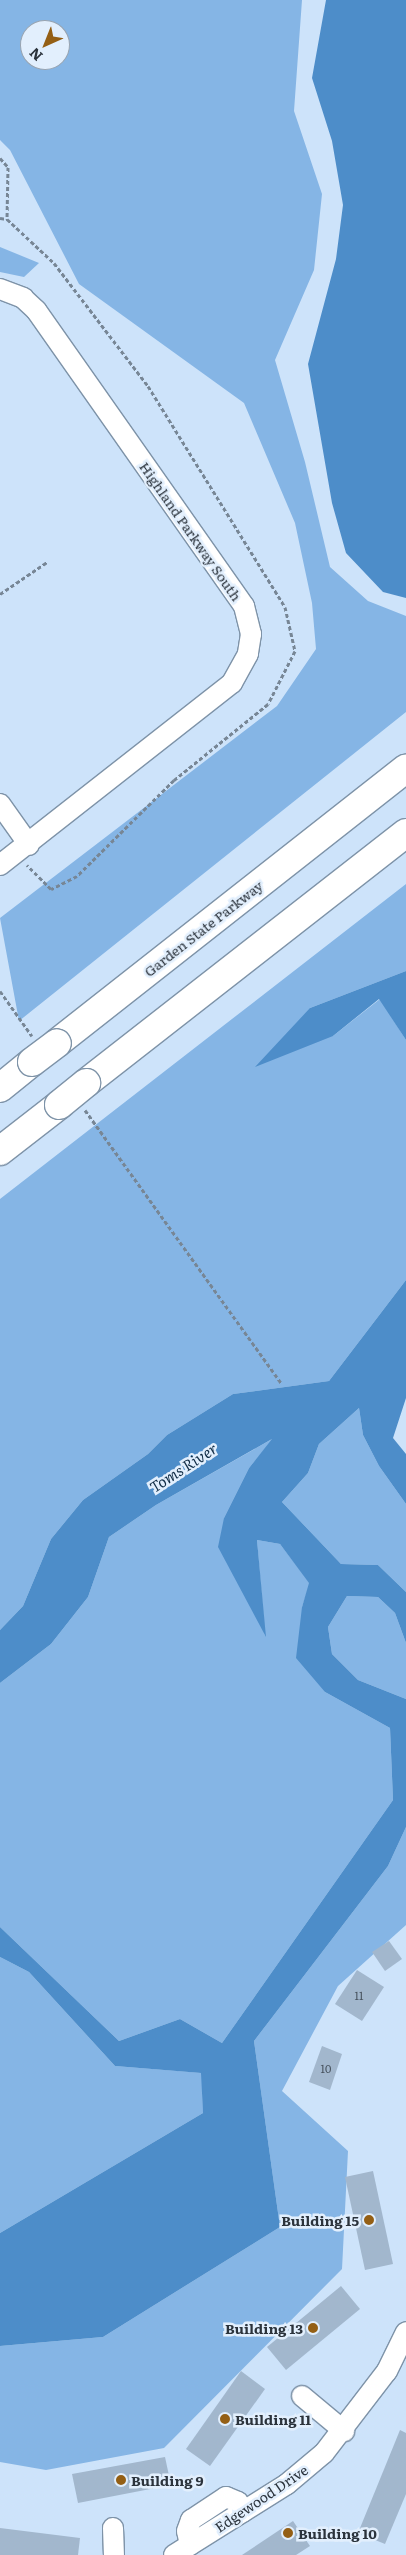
<!DOCTYPE html>
<style>
body{margin:0}
#map{position:relative;width:406px;height:2555px;overflow:hidden;background:#cde3fa;font-family:Literata,serif}
div>[style]{position:absolute}
.green>*{inset:0;background:#85b5e5}
.water>*{inset:0;background:#4d8dc9}
.building>*{inset:0;background:#a2b7cd}
.path>*{height:3px;margin-top:-1.5px;transform-origin:0;background:repeating-linear-gradient(90deg,#778695 0 4px,transparent 0 6.5px)}
.roads{filter:drop-shadow(1px 0 #7e93a8) drop-shadow(-1px 0 #7e93a8) drop-shadow(0 1px #7e93a8) drop-shadow(0 -1px #7e93a8)}
.minor>*{height:20px;margin:-10px;padding:0 10px;transform-origin:10px;border-radius:10px;background:#fff}
.highway>*{height:28px;margin:-14px;padding:0 14px;transform-origin:14px;border-radius:14px;background:#fff}
.bridges{filter:drop-shadow(1px 0 #7e93a8) drop-shadow(-1px 0 #7e93a8) drop-shadow(0 1px #7e93a8) drop-shadow(0 -1px #7e93a8)}
.highway-bridge>*{height:28px;margin:-14px;padding:0 14px;transform-origin:14px;border-radius:14px;background:#fff}
.dots>*{width:14px;height:14px;translate:-50% -50%;box-sizing:border-box;border:2px solid #e2effd;border-radius:50%}
span{translate:-50% -50%;white-space:nowrap;text-align:center;line-height:1.15;-webkit-text-stroke:5px #e2effd;paint-order:stroke}
.number-label{font-size:11px;color:#495460}
.number-label span{-webkit-text-stroke-width:0}
.street-label{font-size:14px;color:#2b333c}
.poi-label{font-size:14px;color:#2b333c;font-weight:700}
.right{translate:-100% -50%;text-align:right}
.left{translate:0 -50%;text-align:left}
.water-label{font-size:15px;color:#112d46;font-style:italic}
.north{position:absolute;left:20px;top:20px;width:50px;height:50px;box-sizing:border-box;background:#e2effd;border:1px solid #99a4b0;border-radius:50%;rotate:224deg;font-size:14px;font-weight:700;line-height:20px;text-align:center;color:#2b333c}
.north::after{content:'';display:block;margin:auto;width:18px;height:22px;background:#945f15;clip-path:polygon(50% 0,100% 100%,50% 72%,0 100%)}
</style>
<div id="map">
<div class="green">
<i style="clip-path:polygon(evenodd,0 0,302px 0,294px 111px,322px 194px,314px 270px,275px 360px,305px 462px,330px 567px,368px 601px,406px 616px,406px 712px,19px 1021px,0 918px,277px 706px,316px 649px,312px 603px,295px 523px,244px 403px,79px 284px,10px 150px,0 140px,0 0,30px 30px,60px 30px,60px 60px,30px 60px,30px 30px)"></i>
<i style="clip-path:polygon(0 247px,39px 263px,24px 277px,0 272px)"></i>
<i style="clip-path:polygon(406px 884px,406px 971px,310px 1008px,333px 1036px,380px 999px,406px 1040px,406px 1280px,329px 1381px,233px 1394px,167px 1435px,148px 1454px,83px 1500px,51px 1539px,23px 1606px,0 1630px,0 1199px)"></i>
<i style="clip-path:polygon(359px 1408px,363px 1435px,379px 1466px,406px 1504px,406px 1592px,378px 1565px,341px 1564px,282px 1502px,308px 1473px,319px 1444px)"></i>
<i style="clip-path:polygon(274px 1438px,249px 1468px,224px 1518px,265px 1635px,257px 1540px,280px 1544px,310px 1583px,302px 1607px,325px 1692px,390px 1728px,393px 1800px,222px 2043px,180px 2019px,119px 2041px,0 1927px,0 1683px,51px 1644px,88px 1597px,109px 1537px,156px 1505px)"></i>
<i style="clip-path:polygon(347px 1596px,378px 1597px,395px 1613px,406px 1643px,406px 1699px,358px 1680px,332px 1654px,328px 1627px)"></i>
<i style="clip-path:polygon(406px 1827px,406px 1925px,338px 1986px,282px 2091px,348px 2151px,342px 2269px,164px 2448px,46px 2470px,0 2462px,0 2346px,103px 2337px,280px 2227px,254px 2041px,388px 1866px)"></i>
<i style="clip-path:polygon(0 1957px,29px 1972px,115px 2066px,202px 2073px,203px 2113px,0 2233px)"></i>
</div>
<div class="water">
<i style="clip-path:polygon(326px 0,406px 0,406px 598px,383px 592px,346px 553px,332px 503px,308px 364px,336px 259px,343px 205px,332px 141px,312px 78px)"></i>
<i style="clip-path:polygon(406px 971px,406px 1040px,379px 999px,333px 1036px,255px 1067px,310px 1008px)"></i>
<i style="clip-path:polygon(406px 1280px,406px 1398px,393px 1438px,406px 1454px,406px 1504px,379px 1466px,363px 1435px,359px 1408px,319px 1444px,308px 1473px,282px 1502px,341px 1564px,378px 1565px,406px 1592px,406px 1643px,395px 1613px,378px 1597px,347px 1596px,328px 1627px,332px 1654px,358px 1680px,406px 1699px,406px 1827px,388px 1866px,254px 2041px,280px 2227px,103px 2337px,0 2346px,0 2233px,203px 2113px,201px 2073px,115px 2066px,29px 1972px,0 1957px,0 1927px,119px 2041px,180px 2019px,222px 2043px,393px 1800px,390px 1728px,325px 1692px,296px 1658px,302px 1607px,309px 1583px,280px 1544px,257px 1540px,266px 1637px,218px 1547px,224px 1518px,249px 1468px,272px 1439px,156px 1505px,109px 1537px,88px 1597px,51px 1644px,0 1683px,0 1630px,23px 1606px,51px 1539px,83px 1500px,148px 1454px,167px 1435px,233px 1394px,329px 1381px)"></i>
</div>
<div class="building">
<i style="clip-path:polygon(389px 1941px,402px 1959px,385px 1971px,372px 1952px)"></i>
<i style="clip-path:polygon(357px 1970px,384px 1987px,362px 2021px,335px 2004px)"></i>
<i style="clip-path:polygon(322px 2046px,342px 2054px,330px 2090px,309px 2082px)"></i>
<i style="clip-path:polygon(373px 2171px,393px 2264px,365px 2270px,345px 2177px)"></i>
<i style="clip-path:polygon(341px 2286px,360px 2309px,286px 2370px,267px 2347px)"></i>
<i style="clip-path:polygon(241px 2371px,265px 2389px,210px 2466px,186px 2449px)"></i>
<i style="clip-path:polygon(400px 2430px,406px 2433px,406px 2494px,385px 2544px,358px 2533px)"></i>
<i style="clip-path:polygon(165px 2457px,171px 2485px,78px 2503px,72px 2474px)"></i>
<i style="clip-path:polygon(293px 2521px,310px 2546px,296px 2555px,242px 2555px)"></i>
<i style="clip-path:polygon(0 2528px,80px 2538px,78px 2555px,0 2555px)"></i>
</div>
<div class="path">
<i style="left:0;top:158px;width:12px;rotate:48deg"></i>
<i style="left:8px;top:167px;width:52px;rotate:91.1deg"></i>
<i style="left:0;top:218px;width:7px;rotate:8deg"></i>
<i style="left:7px;top:219px;width:64px;rotate:43.1deg"></i>
<i style="left:54px;top:263px;width:155px;rotate:52.6deg"></i>
<i style="left:148px;top:386px;width:260px;rotate:58.2deg"></i>
<i style="left:285px;top:607px;width:45px;rotate:77.2deg"></i>
<i style="left:295px;top:651px;width:59px;rotate:117deg"></i>
<i style="left:268px;top:704px;width:121px;rotate:141deg"></i>
<i style="left:174px;top:780px;width:136px;rotate:135.3deg"></i>
<i style="left:77px;top:876px;width:29px;rotate:153deg"></i>
<i style="left:51px;top:889px;width:34px;rotate:-135deg"></i>
<i style="left:0;top:594px;width:57px;rotate:-34.2deg"></i>
<i style="left:0;top:991px;width:55px;rotate:54.6deg"></i>
<i style="left:85px;top:1110px;width:336px;rotate:54.3deg"></i>
</div>
<div class="roads">
<div class="minor">
<i style="left:0;top:289px;width:25px;rotate:21deg"></i>
<i style="left:23px;top:298px;width:18px;rotate:43deg"></i>
<i style="left:36px;top:310px;width:362px;rotate:54.9deg"></i>
<i style="left:244px;top:606px;width:29px;rotate:76deg"></i>
<i style="left:251px;top:634px;width:20px;rotate:99deg"></i>
<i style="left:248px;top:654px;width:33px;rotate:119deg"></i>
<i style="left:232px;top:683px;width:295px;rotate:141.9deg"></i>
<i style="left:0;top:804px;width:50px;rotate:54.7deg"></i>
<i style="left:302px;top:2396px;width:55px;rotate:39.8deg"></i>
<i style="left:113px;top:2528px;width:27px;rotate:88deg"></i>
<i style="left:190px;top:2545px;width:14px;rotate:-102deg"></i>
<i style="left:187px;top:2531px;width:12px;rotate:-70deg"></i>
<i style="left:191px;top:2520px;width:42px;rotate:-33.3deg"></i>
<i style="left:226px;top:2497px;width:13px;rotate:23deg"></i>
<i style="left:238px;top:2502px;width:11px;rotate:63deg"></i>
<i style="left:174px;top:2555px;width:133px;rotate:-32.1deg"></i>
<i style="left:287px;top:2484px;width:48px;rotate:-40deg"></i>
<i style="left:324px;top:2453px;width:103px;rotate:-52.5deg"></i>
<i style="left:387px;top:2371px;width:43px;rotate:-64deg"></i>
</div>
<div class="highway">
<i style="left:57px;top:1043px;width:444px;rotate:-38.2deg"></i>
<i style="left:86px;top:1083px;width:406px;rotate:-38deg"></i>
<i style="left:0;top:1088px;width:41px;rotate:-39.1deg"></i>
<i style="left:0;top:1151px;width:75px;rotate:-37.9deg"></i>
</div>
</div>
<div class="bridges">
<div class="highway-bridge">
<i style="left:32px;top:1062px;width:31px;rotate:-37deg"></i>
<i style="left:59px;top:1105px;width:35px;rotate:-39deg"></i>
</div>
</div>
<div class="dots">
<i style="left:369px;top:2220px;background:#945f15"></i>
<i style="left:313px;top:2328px;background:#945f15"></i>
<i style="left:225px;top:2419px;background:#945f15"></i>
<i style="left:121px;top:2480px;background:#945f15"></i>
<i style="left:288px;top:2533px;background:#945f15"></i>
</div>
<div class="number-label">
<span style="left:359px;top:1995px">11</span>
<span style="left:326px;top:2068px">10</span>
</div>
<div class="street-label">
<span style="left:191px;top:531px;rotate:55deg">Highland Parkway South</span>
<span style="left:203px;top:928px;rotate:-38deg">Garden State Parkway</span>
<span style="left:261px;top:2498px;rotate:-34deg">Edgewood Drive</span>
</div>
<div class="poi-label">
<span class="right" style="left:359px;top:2220px">Building 15</span>
<span class="right" style="left:303px;top:2328px">Building 13</span>
<span class="left" style="left:235px;top:2419px">Building 11</span>
<span class="left" style="left:131px;top:2480px">Building 9</span>
<span class="left" style="left:298px;top:2533px">Building 10</span>
</div>
<div class="water-label">
<span style="left:183px;top:1467px;rotate:-33deg">Toms River</span>
</div>
<div class="north">N</div>
</div>
